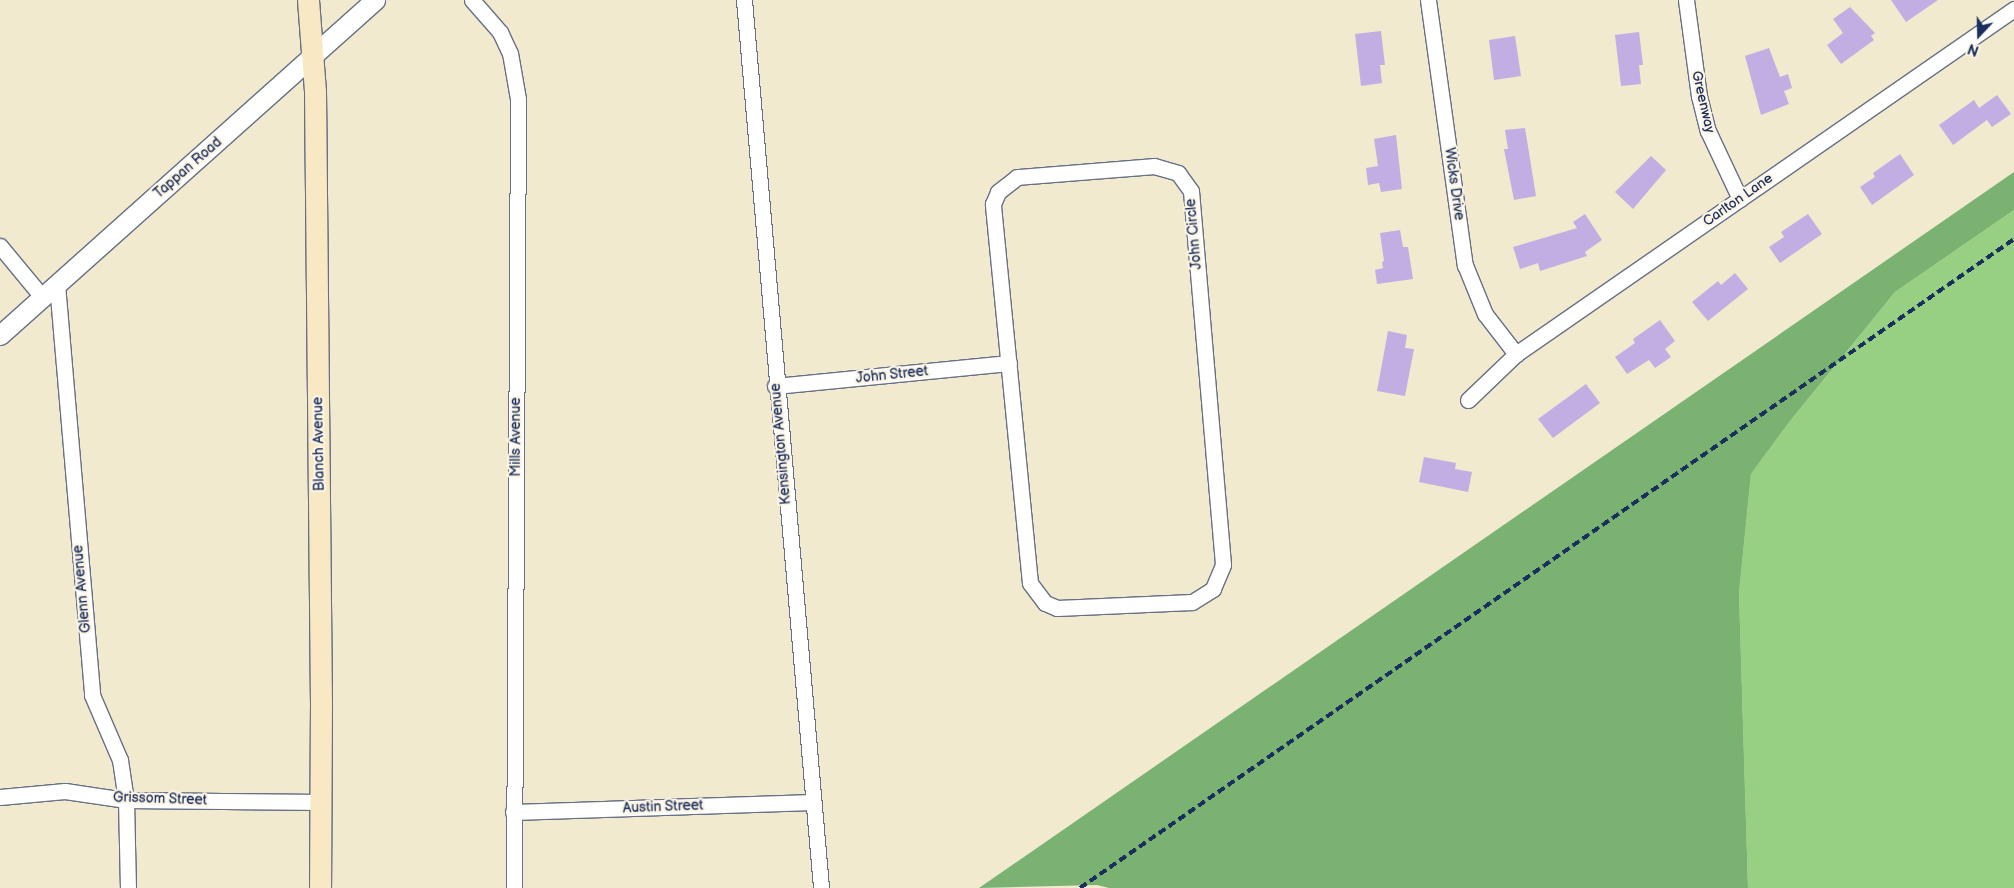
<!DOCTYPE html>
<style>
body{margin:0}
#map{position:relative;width:2014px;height:888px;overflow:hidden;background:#f1eacf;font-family:"Balsamiq Sans",sans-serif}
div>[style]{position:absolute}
.green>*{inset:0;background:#97d083}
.forest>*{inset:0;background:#79b271}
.building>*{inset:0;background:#c2aee3}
.roads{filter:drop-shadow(1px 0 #667086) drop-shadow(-1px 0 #667086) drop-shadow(0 1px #667086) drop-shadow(0 -1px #667086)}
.minor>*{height:15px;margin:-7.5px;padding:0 7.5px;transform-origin:7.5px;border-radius:7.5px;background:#fff}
.tertiary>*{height:19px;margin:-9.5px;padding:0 9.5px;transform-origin:9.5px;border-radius:9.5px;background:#fff}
.secondary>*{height:21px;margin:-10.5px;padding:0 10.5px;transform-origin:10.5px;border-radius:10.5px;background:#f8e8c3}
.rail>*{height:4px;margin-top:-2px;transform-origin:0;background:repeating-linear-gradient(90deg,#1b2f5e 0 8px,transparent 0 12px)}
span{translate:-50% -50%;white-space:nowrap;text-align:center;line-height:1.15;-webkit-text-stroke:4.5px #fcf5e5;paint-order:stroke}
.street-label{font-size:14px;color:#1b2f5e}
.north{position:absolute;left:1954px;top:10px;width:50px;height:50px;-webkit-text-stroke:4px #fcf5e5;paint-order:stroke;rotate:201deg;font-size:14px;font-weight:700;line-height:20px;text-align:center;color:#1b2f5e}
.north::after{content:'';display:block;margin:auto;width:18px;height:22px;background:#1b2f5e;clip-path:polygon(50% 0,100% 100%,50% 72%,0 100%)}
</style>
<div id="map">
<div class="green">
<i style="clip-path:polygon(2014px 210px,2014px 888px,1748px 888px,1739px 593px,1751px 474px,1790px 421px,1895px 292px)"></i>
</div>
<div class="forest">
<i style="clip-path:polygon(2014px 172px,2014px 210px,1895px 292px,1790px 421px,1751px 474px,1739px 593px,1748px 888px,1109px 888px,1097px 885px,979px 888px)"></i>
</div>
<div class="building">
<i style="clip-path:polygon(1891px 0,1938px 0,1906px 22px)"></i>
<i style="clip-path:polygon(1850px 7px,1875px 33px,1871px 36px,1874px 40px,1841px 64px,1827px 45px,1843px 33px,1833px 19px)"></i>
<i style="clip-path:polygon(1381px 31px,1385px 65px,1380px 65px,1382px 83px,1361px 86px,1355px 34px)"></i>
<i style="clip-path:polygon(1639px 32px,1643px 65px,1639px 65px,1641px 84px,1621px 86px,1615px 35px)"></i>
<i style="clip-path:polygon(1515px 36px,1521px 76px,1494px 80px,1489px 40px)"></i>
<i style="clip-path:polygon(1769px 48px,1780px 77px,1788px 74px,1792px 88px,1784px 91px,1789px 104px,1761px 115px,1745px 56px)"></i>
<i style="clip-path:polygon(1997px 95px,2011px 114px,1992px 127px,1987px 120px,1953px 145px,1939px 125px,1974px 100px,1979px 108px)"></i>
<i style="clip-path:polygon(1525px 128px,1536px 196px,1514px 200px,1504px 149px,1508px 149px,1505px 130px)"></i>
<i style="clip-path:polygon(1396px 135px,1402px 189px,1381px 192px,1379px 183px,1368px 185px,1366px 168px,1378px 166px,1374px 139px)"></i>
<i style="clip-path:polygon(1900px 154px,1914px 175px,1872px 205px,1860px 187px,1875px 177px,1873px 173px)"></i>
<i style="clip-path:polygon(1651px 156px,1666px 170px,1633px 209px,1615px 192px)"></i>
<i style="clip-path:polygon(1585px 214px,1602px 240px,1585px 252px,1587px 256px,1540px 271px,1538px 263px,1520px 269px,1513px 247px,1577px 228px,1573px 222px)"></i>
<i style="clip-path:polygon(1808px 214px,1822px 234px,1780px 263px,1769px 247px,1784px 237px,1781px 232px)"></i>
<i style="clip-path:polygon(1400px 230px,1403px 247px,1408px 247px,1413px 279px,1377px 284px,1375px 270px,1383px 268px,1382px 262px,1384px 261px,1380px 233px)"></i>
<i style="clip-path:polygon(1735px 273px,1748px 289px,1708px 321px,1692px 302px,1718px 281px,1721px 285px)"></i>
<i style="clip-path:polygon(1660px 320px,1675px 341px,1665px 349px,1671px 357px,1655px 368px,1649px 360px,1627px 374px,1615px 357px,1635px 343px,1633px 339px)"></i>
<i style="clip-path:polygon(1388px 331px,1407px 335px,1405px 348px,1414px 349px,1405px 396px,1377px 391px)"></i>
<i style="clip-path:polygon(1586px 384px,1600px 403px,1553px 438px,1538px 419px)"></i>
<i style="clip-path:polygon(1424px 457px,1456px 463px,1455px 469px,1472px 472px,1468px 492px,1419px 482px)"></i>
</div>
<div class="roads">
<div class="minor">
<i style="left:472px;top:0;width:43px;rotate:48.8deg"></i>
<i style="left:500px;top:32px;width:23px;rotate:65deg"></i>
<i style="left:510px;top:53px;width:47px;rotate:80.1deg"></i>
<i style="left:518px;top:99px;width:789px;rotate:90.29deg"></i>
<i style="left:744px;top:0;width:891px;rotate:85.04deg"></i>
<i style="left:1428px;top:0;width:268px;rotate:82.1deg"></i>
<i style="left:1465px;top:265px;width:53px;rotate:67.8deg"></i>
<i style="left:1485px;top:314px;width:51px;rotate:52.2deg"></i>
<i style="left:1686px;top:0;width:97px;rotate:82.3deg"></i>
<i style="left:1699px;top:96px;width:36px;rotate:76deg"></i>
<i style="left:1708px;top:131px;width:75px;rotate:64.8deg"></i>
<i style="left:1154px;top:166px;width:25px;rotate:16deg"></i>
<i style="left:1178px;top:173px;width:22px;rotate:54deg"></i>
<i style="left:1191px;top:191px;width:375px;rotate:85.1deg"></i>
<i style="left:1223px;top:565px;width:26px;rotate:113deg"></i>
<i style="left:1213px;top:589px;width:25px;rotate:148deg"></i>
<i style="left:1192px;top:602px;width:135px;rotate:177.5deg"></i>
<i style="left:1057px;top:608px;width:13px;rotate:-157deg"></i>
<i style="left:1045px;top:603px;width:25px;rotate:-127deg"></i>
<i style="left:1030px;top:583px;width:381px;rotate:-95.6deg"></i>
<i style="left:993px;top:204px;width:13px;rotate:-67deg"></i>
<i style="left:998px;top:192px;width:24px;rotate:-38deg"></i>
<i style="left:1017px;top:177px;width:137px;rotate:-4.6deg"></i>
<i style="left:0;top:246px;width:67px;rotate:50.4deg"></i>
<i style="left:57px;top:284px;width:412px;rotate:85.1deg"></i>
<i style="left:92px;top:695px;width:71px;rotate:66.7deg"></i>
<i style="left:120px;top:760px;width:40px;rotate:81.5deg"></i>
<i style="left:126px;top:800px;width:88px;rotate:88.7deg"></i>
<i style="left:775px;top:386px;width:235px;rotate:-5.6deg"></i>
<i style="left:1468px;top:400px;width:66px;rotate:-43.8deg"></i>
<i style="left:1516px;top:354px;width:606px;rotate:-34.71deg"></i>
<i style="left:0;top:797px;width:65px;rotate:-5.3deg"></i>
<i style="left:65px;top:791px;width:62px;rotate:8.4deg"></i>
<i style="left:126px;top:800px;width:195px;rotate:0.6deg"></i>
<i style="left:513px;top:812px;width:300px;rotate:-1.9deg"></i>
</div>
<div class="tertiary">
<i style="left:0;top:335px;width:503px;rotate:-41.78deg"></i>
</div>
<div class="secondary">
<i style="left:308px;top:0;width:91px;rotate:85.6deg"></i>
<i style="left:315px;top:91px;width:612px;rotate:89.44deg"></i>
<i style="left:321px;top:703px;width:185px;rotate:90.3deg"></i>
</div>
</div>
<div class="rail">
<i style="left:1080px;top:888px;width:1137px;rotate:-34.79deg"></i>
</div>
<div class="street-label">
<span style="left:1703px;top:102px;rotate:77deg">Greenway</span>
<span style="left:188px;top:168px;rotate:-41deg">Tappan Road</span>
<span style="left:1454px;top:184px;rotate:82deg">Wicks Drive</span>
<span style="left:1738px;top:200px;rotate:-35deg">Carlton Lane</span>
<span style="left:1194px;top:234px;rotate:-95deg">John Circle</span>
<span style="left:892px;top:375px;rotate:-6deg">John Street</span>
<span style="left:516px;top:437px;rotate:-90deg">Mills Avenue</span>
<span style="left:319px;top:444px;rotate:-91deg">Blanch Avenue</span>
<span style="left:781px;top:444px;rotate:-95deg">Kensington Avenue</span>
<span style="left:82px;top:589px;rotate:-95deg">Glenn Avenue</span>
<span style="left:160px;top:799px;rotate:2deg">Grissom Street</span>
<span style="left:663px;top:807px;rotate:-2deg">Austin Street</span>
</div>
<div class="north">N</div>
</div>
